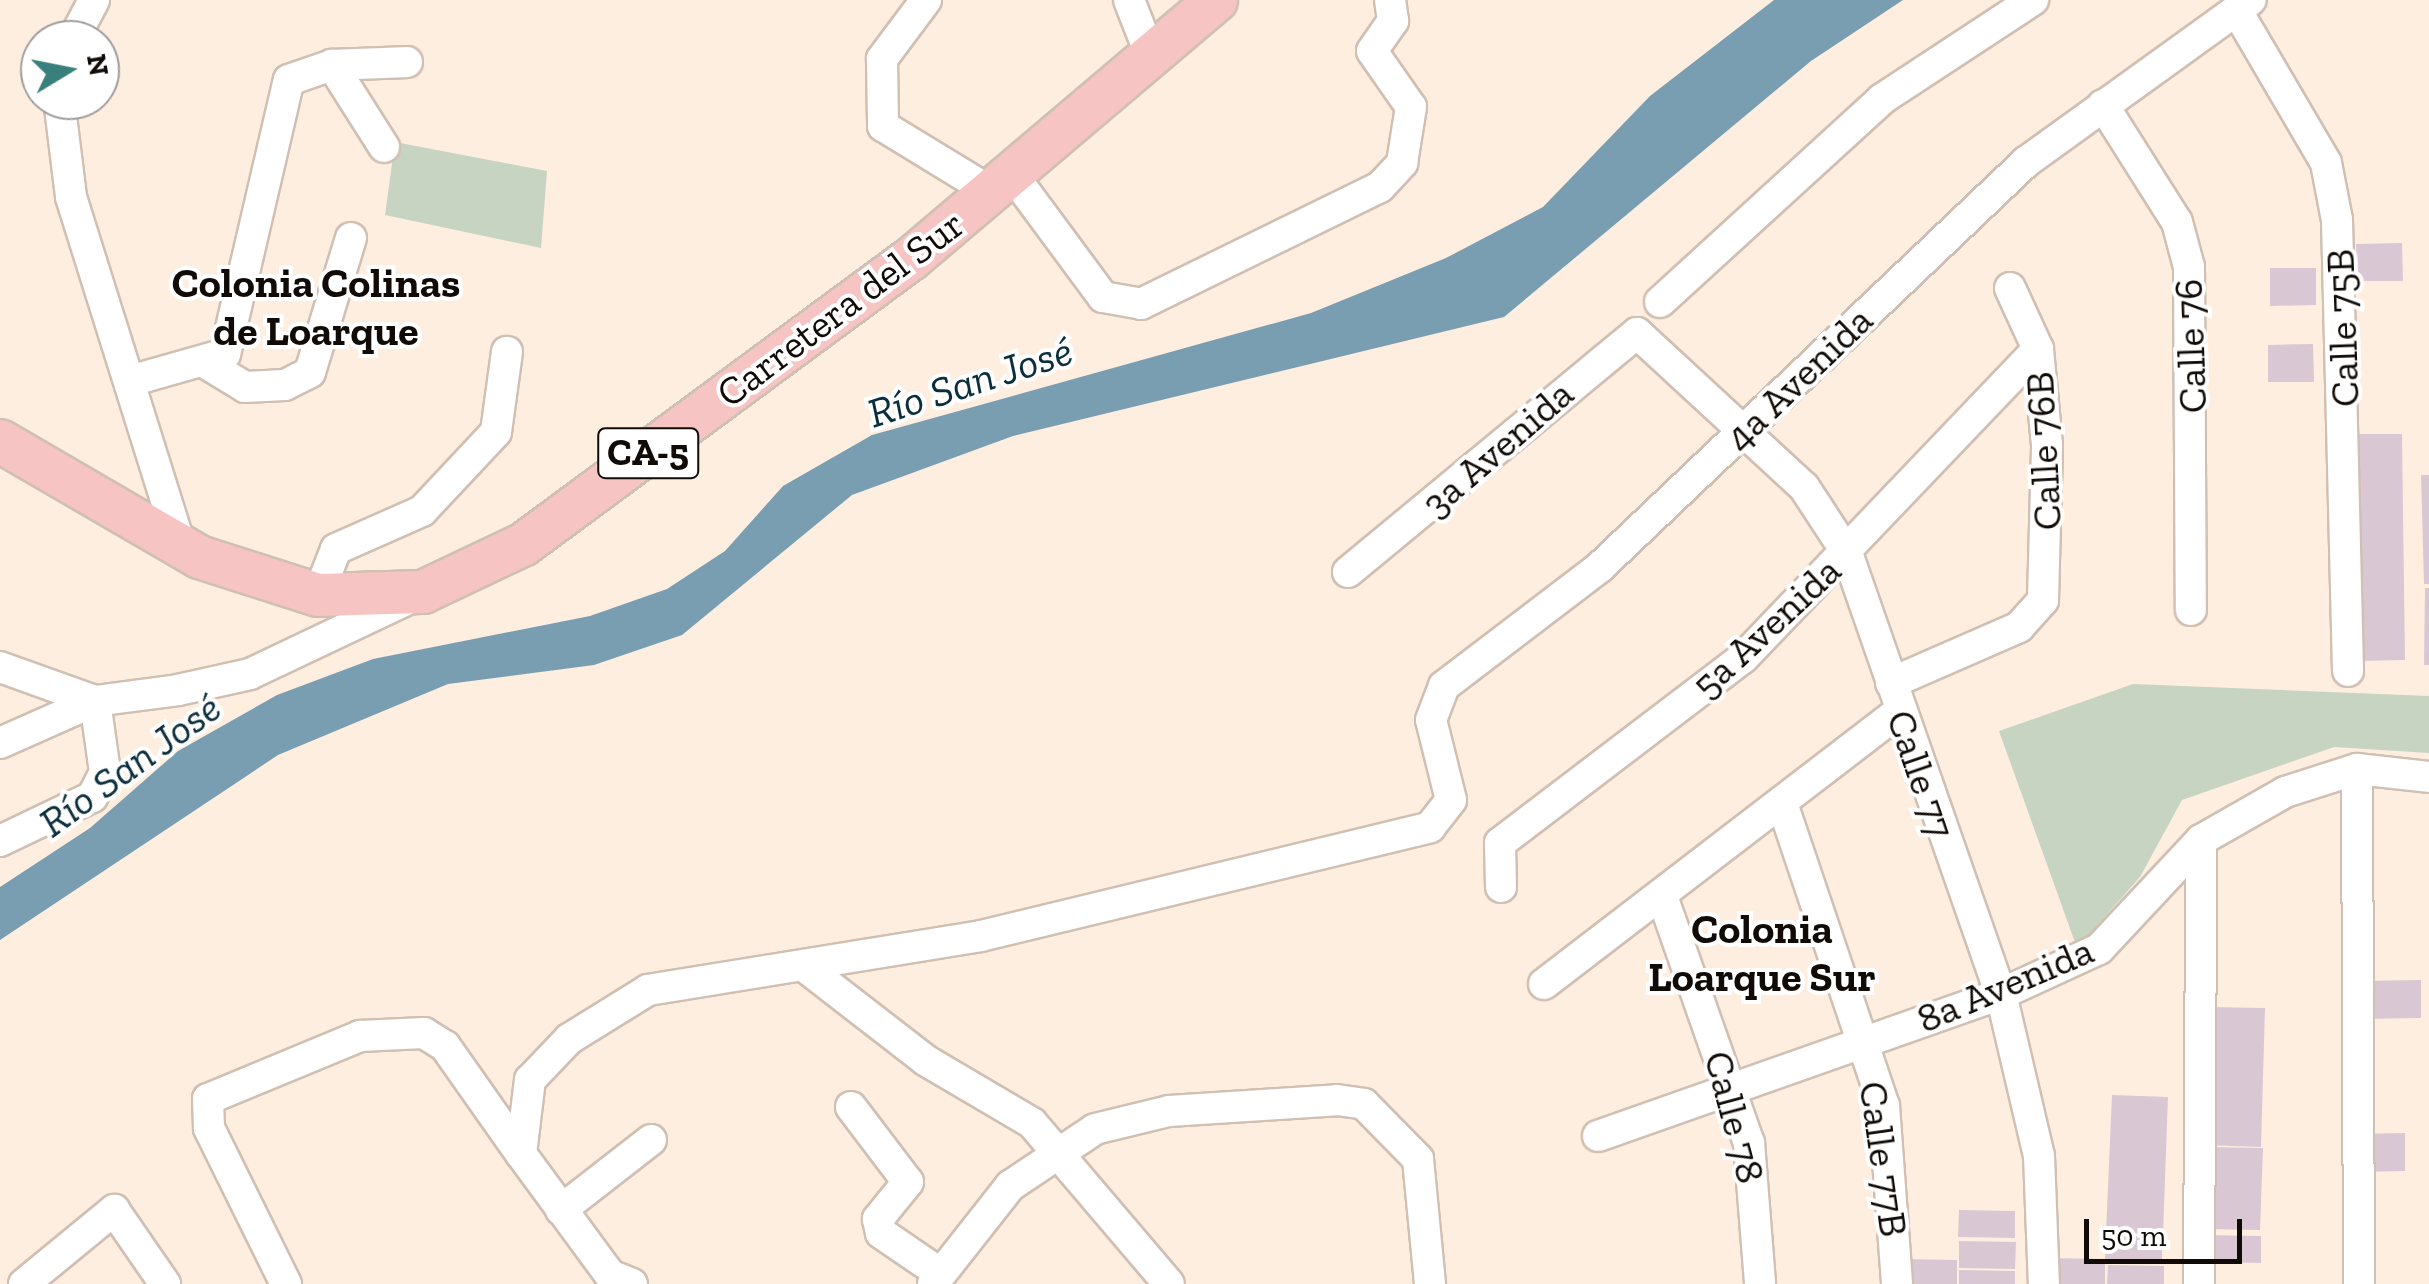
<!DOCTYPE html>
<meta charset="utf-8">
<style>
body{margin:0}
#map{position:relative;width:2429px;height:1284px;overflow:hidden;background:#feeee0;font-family:"Zilla Slab",serif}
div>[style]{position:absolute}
.green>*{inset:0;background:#c6d4c1}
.water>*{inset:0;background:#799eb1}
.building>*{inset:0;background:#d9c8d3}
.roads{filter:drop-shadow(2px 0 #d0c0b3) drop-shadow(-2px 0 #d0c0b3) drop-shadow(0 2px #d0c0b3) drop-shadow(0 -2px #d0c0b3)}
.minor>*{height:30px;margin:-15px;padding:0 15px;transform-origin:15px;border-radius:15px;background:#fff}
.highway>*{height:42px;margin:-21px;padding:0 21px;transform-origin:21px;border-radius:21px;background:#f6c4c2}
span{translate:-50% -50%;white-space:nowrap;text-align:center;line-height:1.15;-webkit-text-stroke:8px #fff;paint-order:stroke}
.shield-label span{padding:2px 8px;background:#fff;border:2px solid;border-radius:8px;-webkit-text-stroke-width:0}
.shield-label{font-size:38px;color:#100b07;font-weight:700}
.street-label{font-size:40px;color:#100b07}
.neighbourhood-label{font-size:42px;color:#100b07;font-weight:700}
.water-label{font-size:42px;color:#0b2e3d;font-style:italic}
.north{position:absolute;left:20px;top:20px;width:100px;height:100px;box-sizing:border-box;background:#fff;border:2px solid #9f9d9c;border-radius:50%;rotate:80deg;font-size:28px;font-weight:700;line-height:40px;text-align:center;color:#100b07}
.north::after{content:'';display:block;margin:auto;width:35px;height:45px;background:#39807c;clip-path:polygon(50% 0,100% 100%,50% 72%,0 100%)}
.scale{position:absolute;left:2084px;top:1219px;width:158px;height:45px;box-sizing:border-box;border:5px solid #100b07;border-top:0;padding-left:12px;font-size:30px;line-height:35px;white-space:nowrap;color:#100b07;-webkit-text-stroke:8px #fff;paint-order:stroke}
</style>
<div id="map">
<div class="green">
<i style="clip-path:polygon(395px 142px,547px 171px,541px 248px,385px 215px)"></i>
<i style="clip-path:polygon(2133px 684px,2429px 696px,2429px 753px,2334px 747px,2182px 800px,2140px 877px,2077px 948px,1999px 731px)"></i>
</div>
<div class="water">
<i style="clip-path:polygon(1774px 0,1903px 0,1811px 61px,1504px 317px,1013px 436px,852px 495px,682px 635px,594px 665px,448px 684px,278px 755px,0 940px,0 887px,90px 828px,178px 751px,277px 695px,373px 659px,590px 616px,667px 589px,725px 551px,783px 486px,872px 435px,1311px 313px,1446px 258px,1543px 207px,1650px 96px)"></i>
</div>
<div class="building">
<i style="clip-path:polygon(2402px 243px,2403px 281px,2357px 281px,2356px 244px)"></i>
<i style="clip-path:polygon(2270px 268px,2316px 268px,2316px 305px,2270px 306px)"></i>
<i style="clip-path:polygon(2313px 344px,2314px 382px,2268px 382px,2268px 345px)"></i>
<i style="clip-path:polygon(2356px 434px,2402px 434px,2405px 660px,2359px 661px)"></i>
<i style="clip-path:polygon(2421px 475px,2429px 475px,2429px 584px,2424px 584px)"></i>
<i style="clip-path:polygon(2425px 588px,2429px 588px,2429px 665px,2424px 665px)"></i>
<i style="clip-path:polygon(2421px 980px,2421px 1018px,2360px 1019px,2359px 981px)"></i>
<i style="clip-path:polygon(2208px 1007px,2265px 1008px,2261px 1147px,2205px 1145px)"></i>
<i style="clip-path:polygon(2112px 1095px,2168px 1097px,2163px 1234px,2106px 1233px)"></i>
<i style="clip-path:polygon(2405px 1133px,2405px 1171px,2359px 1172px,2359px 1134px)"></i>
<i style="clip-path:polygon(2206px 1147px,2263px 1148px,2260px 1230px,2204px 1229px)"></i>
<i style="clip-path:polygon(1959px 1210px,2015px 1211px,2015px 1238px,1958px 1237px)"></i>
<i style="clip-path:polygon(2205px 1235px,2261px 1236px,2261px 1263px,2205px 1262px)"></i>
<i style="clip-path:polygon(2106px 1236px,2162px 1237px,2162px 1264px,2105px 1263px,2105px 1284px,2048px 1284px,2049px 1258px,2105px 1259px)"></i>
<i style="clip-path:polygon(1959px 1241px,2016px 1242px,2015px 1269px,1959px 1268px)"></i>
<i style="clip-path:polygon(1901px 1259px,1957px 1260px,1957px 1284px,1900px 1284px)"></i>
<i style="clip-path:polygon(2108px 1265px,2164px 1266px,2164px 1284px,2107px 1284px)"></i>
<i style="clip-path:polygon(1959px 1270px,2015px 1271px,2015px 1284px,1959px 1284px)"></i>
</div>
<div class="roads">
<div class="minor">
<i style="left:926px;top:0;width:74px;rotate:126.7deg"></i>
<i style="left:882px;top:59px;width:67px;rotate:89.1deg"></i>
<i style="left:883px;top:126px;width:127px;rotate:31.4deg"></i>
<i style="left:1129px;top:0;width:60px;rotate:68.6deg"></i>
<i style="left:2237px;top:11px;width:176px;rotate:59.6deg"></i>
<i style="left:2326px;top:163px;width:58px;rotate:79.1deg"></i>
<i style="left:2337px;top:220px;width:451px;rotate:88.6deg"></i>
<i style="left:73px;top:40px;width:45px;rotate:-62.3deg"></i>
<i style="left:332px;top:65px;width:97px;rotate:57.6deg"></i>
<i style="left:59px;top:100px;width:98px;rotate:82.9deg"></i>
<i style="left:71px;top:197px;width:367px;rotate:72.6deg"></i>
<i style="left:2103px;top:105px;width:138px;rotate:57.7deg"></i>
<i style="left:2177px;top:222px;width:47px;rotate:75.1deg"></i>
<i style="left:2189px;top:267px;width:343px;rotate:89.7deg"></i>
<i style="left:1012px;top:174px;width:153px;rotate:53.5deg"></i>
<i style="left:1103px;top:297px;width:39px;rotate:10deg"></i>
<i style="left:1141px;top:304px;width:266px;rotate:-26.1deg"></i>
<i style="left:1380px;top:187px;width:33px;rotate:-47deg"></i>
<i style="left:1402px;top:163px;width:57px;rotate:-80.9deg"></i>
<i style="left:1411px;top:107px;width:68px;rotate:-124.9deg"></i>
<i style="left:1372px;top:51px;width:37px;rotate:-55deg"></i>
<i style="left:1393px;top:21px;width:21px;rotate:-98deg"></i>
<i style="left:1660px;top:302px;width:301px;rotate:-42.4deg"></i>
<i style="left:1882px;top:99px;width:181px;rotate:-33.3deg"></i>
<i style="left:207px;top:364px;width:44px;rotate:31.2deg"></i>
<i style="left:245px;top:387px;width:40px;rotate:-2.9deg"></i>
<i style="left:285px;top:385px;width:28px;rotate:-27deg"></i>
<i style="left:310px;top:372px;width:140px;rotate:-73deg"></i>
<i style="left:130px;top:381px;width:99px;rotate:-15.9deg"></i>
<i style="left:225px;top:354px;width:281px;rotate:-76.9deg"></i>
<i style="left:289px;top:80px;width:46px;rotate:-19.2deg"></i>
<i style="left:332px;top:65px;width:75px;rotate:-2.3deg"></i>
<i style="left:1348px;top:572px;width:375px;rotate:-39.6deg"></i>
<i style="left:1637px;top:333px;width:227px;rotate:42.7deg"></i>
<i style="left:1804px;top:487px;width:79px;rotate:56.9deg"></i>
<i style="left:1847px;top:553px;width:467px;rotate:70.8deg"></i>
<i style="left:2001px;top:994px;width:166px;rotate:76.8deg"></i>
<i style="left:2039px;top:1156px;width:128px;rotate:87.8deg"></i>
<i style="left:318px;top:595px;width:49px;rotate:-68.6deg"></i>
<i style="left:336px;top:549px;width:94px;rotate:-23.8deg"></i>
<i style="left:422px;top:511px;width:108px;rotate:-46.9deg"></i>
<i style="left:496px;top:432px;width:81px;rotate:-82.2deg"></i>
<i style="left:0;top:667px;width:101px;rotate:19.7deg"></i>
<i style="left:95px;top:701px;width:84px;rotate:-7.5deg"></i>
<i style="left:178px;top:690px;width:74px;rotate:-12.5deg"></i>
<i style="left:250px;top:674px;width:184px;rotate:-25.4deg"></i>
<i style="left:1891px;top:683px;width:140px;rotate:-23.6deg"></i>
<i style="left:2019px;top:627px;width:36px;rotate:-48deg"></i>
<i style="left:2043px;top:600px;width:155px;rotate:-88.5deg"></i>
<i style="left:2047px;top:445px;width:96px;rotate:-95.4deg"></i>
<i style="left:2038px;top:349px;width:67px;rotate:-114.7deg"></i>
<i style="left:0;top:743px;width:104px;rotate:-23.9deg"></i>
<i style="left:95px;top:701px;width:72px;rotate:82deg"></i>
<i style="left:105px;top:772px;width:28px;rotate:117deg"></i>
<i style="left:92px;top:797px;width:102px;rotate:154.4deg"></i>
<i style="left:2357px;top:769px;width:515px;rotate:89.78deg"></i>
<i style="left:1784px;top:809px;width:313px;rotate:71.4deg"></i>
<i style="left:1884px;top:1106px;width:178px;rotate:85.8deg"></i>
<i style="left:1501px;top:887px;width:44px;rotate:-91.3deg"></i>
<i style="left:1500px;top:843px;width:305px;rotate:-37.3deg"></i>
<i style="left:1743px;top:658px;width:427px;rotate:-46.3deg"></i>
<i style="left:1663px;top:899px;width:259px;rotate:70.6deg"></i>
<i style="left:1749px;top:1143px;width:141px;rotate:85.5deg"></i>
<i style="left:804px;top:966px;width:153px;rotate:37.8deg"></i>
<i style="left:925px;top:1060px;width:124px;rotate:30.5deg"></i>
<i style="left:1032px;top:1123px;width:211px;rotate:49.6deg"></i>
<i style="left:1544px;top:984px;width:447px;rotate:-37.5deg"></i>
<i style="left:851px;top:1107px;width:94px;rotate:52.8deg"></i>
<i style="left:908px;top:1182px;width:48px;rotate:129deg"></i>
<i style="left:878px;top:1219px;width:14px;rotate:78deg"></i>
<i style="left:881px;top:1233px;width:69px;rotate:34.4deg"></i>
<i style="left:1598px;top:1136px;width:427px;rotate:-19.4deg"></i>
<i style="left:2001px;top:994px;width:108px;rotate:-24.7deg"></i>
<i style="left:2099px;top:949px;width:149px;rotate:-46.9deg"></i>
<i style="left:2201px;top:840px;width:97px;rotate:-29.7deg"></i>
<i style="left:2285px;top:792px;width:76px;rotate:-17.7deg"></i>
<i style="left:2357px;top:769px;width:72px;rotate:6.3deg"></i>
<i style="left:561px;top:1210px;width:114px;rotate:-37.9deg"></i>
<i style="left:24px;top:1284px;width:117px;rotate:-39.4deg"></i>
<i style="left:114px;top:1210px;width:90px;rotate:55.4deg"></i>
<i style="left:286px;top:1284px;width:174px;rotate:-116.3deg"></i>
<i style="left:209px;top:1128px;width:29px;rotate:-92deg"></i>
<i style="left:208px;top:1099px;width:165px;rotate:-22.5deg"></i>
<i style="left:360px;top:1036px;width:64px;rotate:-2.7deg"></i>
<i style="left:424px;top:1033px;width:25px;rotate:32deg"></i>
<i style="left:445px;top:1046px;width:132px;rotate:54.9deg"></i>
<i style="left:632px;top:1284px;width:24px;rotate:-158deg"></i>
<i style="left:610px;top:1275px;width:150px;rotate:-126.3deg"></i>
<i style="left:521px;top:1154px;width:75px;rotate:-83.1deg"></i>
<i style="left:530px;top:1080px;width:57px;rotate:-46.4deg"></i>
<i style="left:569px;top:1039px;width:93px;rotate:-31.8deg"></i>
<i style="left:648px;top:990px;width:337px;rotate:-9.2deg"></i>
<i style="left:981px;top:936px;width:462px;rotate:-13.6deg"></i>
<i style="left:1430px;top:827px;width:34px;rotate:-52deg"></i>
<i style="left:1451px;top:800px;width:82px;rotate:-104deg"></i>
<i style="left:1431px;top:720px;width:36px;rotate:-69deg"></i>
<i style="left:1444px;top:686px;width:196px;rotate:-37.3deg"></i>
<i style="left:1600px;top:567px;width:588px;rotate:-43.55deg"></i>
<i style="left:2026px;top:162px;width:277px;rotate:-35.8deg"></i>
<i style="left:933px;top:1284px;width:125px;rotate:-51.8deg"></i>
<i style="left:1010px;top:1186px;width:102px;rotate:-33.8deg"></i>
<i style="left:1095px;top:1129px;width:76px;rotate:-13.7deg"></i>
<i style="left:1169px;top:1111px;width:168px;rotate:-3.7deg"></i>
<i style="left:1337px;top:1100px;width:27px;rotate:8deg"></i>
<i style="left:1364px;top:1104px;width:77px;rotate:45.5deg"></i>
<i style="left:1418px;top:1159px;width:126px;rotate:84.5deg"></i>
<i style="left:2199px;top:1284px;width:444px;rotate:-89.7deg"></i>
</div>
<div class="highway">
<i style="left:0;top:441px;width:230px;rotate:30.2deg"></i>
<i style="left:199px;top:557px;width:125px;rotate:17.7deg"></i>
<i style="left:318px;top:595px;width:105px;rotate:-1.6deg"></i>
<i style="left:423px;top:592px;width:112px;rotate:-25.4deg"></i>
<i style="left:524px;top:544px;width:481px;rotate:-36.4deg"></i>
<i style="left:911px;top:259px;width:400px;rotate:-40.3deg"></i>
</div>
</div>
<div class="shield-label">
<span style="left:648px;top:453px">CA-5</span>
</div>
<div class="street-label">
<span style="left:840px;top:308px;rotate:-37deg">Carretera del Sur</span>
<span style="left:2342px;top:328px;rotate:-92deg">Calle 75B</span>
<span style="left:2190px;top:346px;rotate:-92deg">Calle 76</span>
<span style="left:1798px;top:378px;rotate:-44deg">4a Avenida</span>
<span style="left:1497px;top:448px;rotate:-41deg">3a Avenida</span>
<span style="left:2043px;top:451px;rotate:-93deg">Calle 76B</span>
<span style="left:1766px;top:627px;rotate:-43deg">5a Avenida</span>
<span style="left:1921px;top:774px;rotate:71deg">Calle 77</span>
<span style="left:2005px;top:984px;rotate:-23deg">8a Avenida</span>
<span style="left:1735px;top:1117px;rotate:75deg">Calle 78</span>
<span style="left:1884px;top:1159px;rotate:82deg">Calle 77B</span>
</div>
<div class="neighbourhood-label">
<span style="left:316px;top:307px">Colonia Colinas<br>de Loarque</span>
<span style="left:1762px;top:953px">Colonia<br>Loarque Sur</span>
</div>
<div class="water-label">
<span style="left:970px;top:382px;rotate:-18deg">Río San José</span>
<span style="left:130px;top:765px;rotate:-36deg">Río San José</span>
</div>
<div class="north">N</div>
<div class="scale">50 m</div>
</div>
